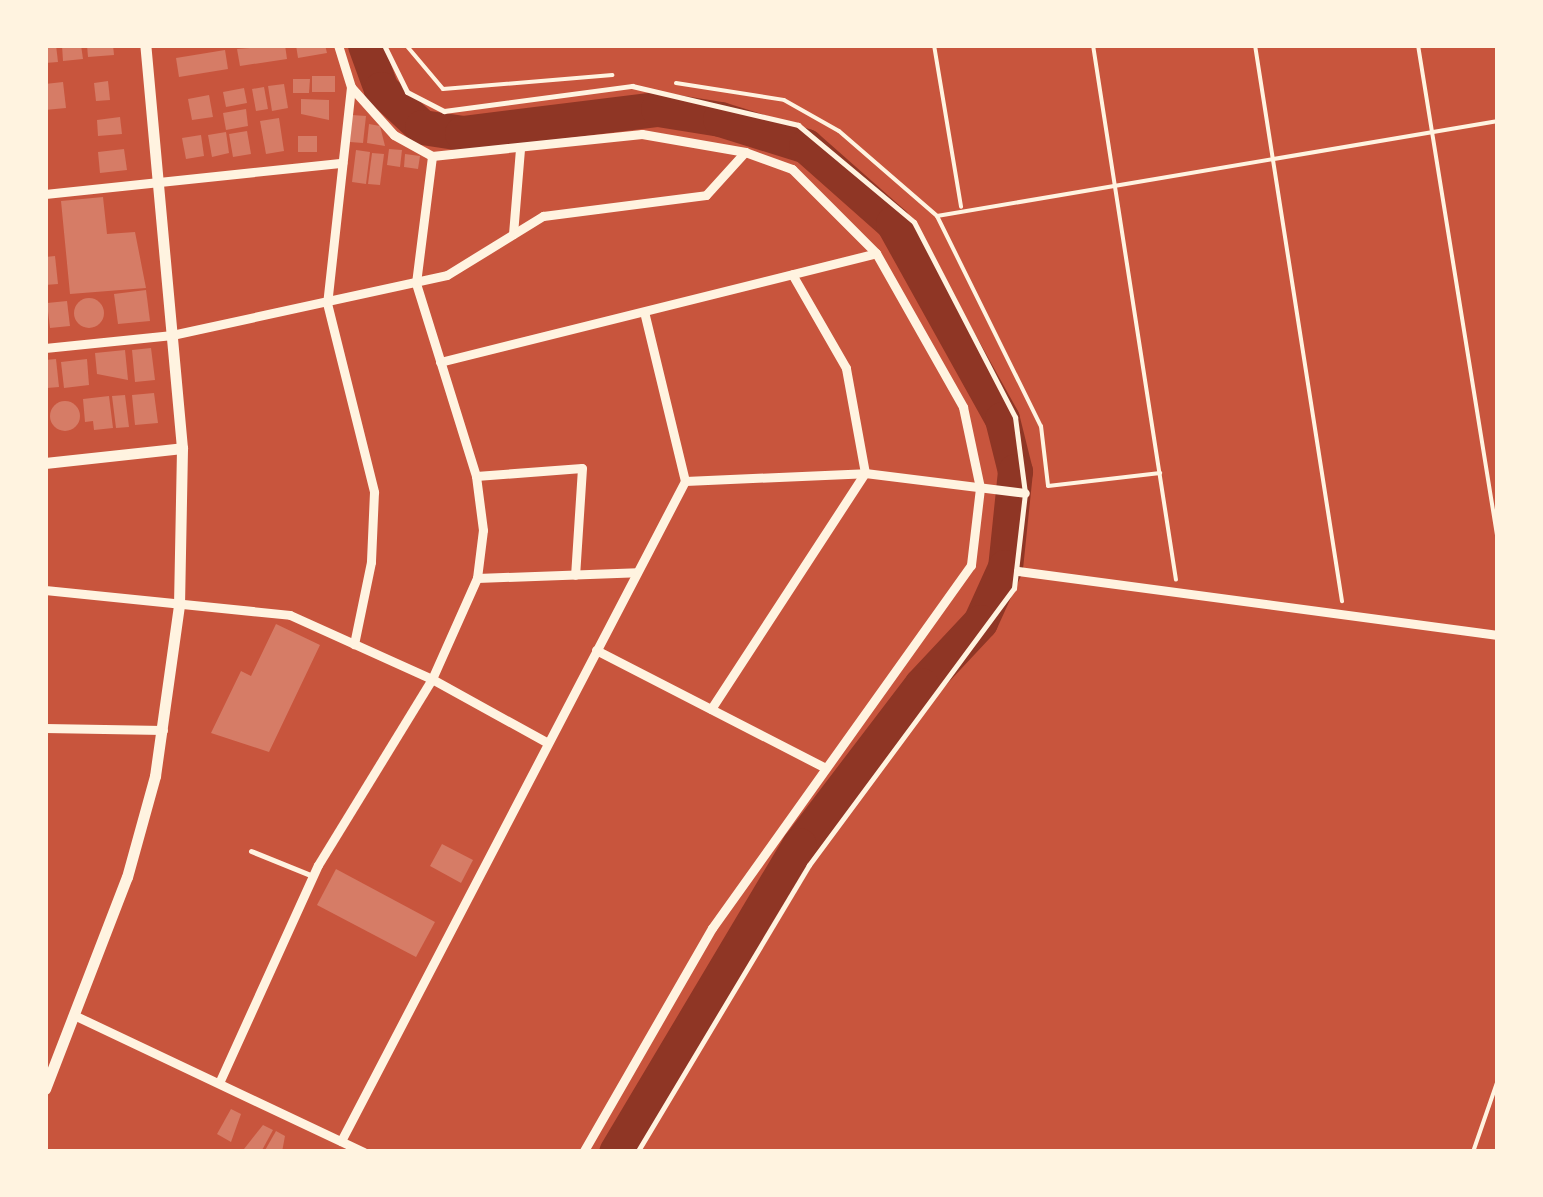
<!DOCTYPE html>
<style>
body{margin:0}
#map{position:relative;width:1543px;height:1197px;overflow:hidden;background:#c8553d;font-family:"Exo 2",sans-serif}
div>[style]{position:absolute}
.river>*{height:35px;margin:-17.5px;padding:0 17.5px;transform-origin:17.5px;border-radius:17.5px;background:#8f3625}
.building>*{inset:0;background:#d67c66}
.round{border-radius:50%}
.path>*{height:4px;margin:-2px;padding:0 2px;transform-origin:2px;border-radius:2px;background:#fff3e0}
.service>*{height:5px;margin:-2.5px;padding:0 2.5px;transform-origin:2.5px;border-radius:2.5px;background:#fff3e0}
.minor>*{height:9px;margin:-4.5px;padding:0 4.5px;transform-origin:4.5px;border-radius:4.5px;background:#fff3e0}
.tertiary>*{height:11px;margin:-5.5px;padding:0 5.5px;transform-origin:5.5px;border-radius:5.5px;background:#fff3e0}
span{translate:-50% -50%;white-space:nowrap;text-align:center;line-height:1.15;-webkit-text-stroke:8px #fff3e0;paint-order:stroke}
.frame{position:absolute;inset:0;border:48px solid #fff3e0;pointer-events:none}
</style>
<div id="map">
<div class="river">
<i style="left:365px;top:45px;width:47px;rotate:70deg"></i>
<i style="left:381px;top:89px;width:56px;rotate:42.8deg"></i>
<i style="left:422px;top:127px;width:40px;rotate:8.5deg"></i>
<i style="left:462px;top:133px;width:197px;rotate:-7deg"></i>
<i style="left:658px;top:109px;width:63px;rotate:9.2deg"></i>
<i style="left:720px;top:119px;width:90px;rotate:17.4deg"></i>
<i style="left:806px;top:146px;width:116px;rotate:41.5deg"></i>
<i style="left:893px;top:223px;width:224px;rotate:60.9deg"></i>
<i style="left:1002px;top:419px;width:54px;rotate:76deg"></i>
<i style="left:1015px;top:471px;width:97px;rotate:95.9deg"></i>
<i style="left:1005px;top:567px;width:60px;rotate:114.4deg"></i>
<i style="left:980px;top:622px;width:86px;rotate:133.1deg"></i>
<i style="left:921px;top:685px;width:201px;rotate:127.3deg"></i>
<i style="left:799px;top:845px;width:357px;rotate:120.8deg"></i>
</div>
<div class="building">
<i style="clip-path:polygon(45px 45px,56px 45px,58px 62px,45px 63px)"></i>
<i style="clip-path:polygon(62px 45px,81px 45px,83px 59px,63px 61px)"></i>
<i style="clip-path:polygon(87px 45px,113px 45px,114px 55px,88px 57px)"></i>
<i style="clip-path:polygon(285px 45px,287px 59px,240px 66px,237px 49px)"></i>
<i style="clip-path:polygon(296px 45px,325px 45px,327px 53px,298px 58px)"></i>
<i style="clip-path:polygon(225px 50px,228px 69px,179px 77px,176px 58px)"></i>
<i style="clip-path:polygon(312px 76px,335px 76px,335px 92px,312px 92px)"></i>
<i style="clip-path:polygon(293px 79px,310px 79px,309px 93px,293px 93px)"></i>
<i style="clip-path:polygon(108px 81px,110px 100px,96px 101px,94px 83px)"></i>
<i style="clip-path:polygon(63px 82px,66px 108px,45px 110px,45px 84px)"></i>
<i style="clip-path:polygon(284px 84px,288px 108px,272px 111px,268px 86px)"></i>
<i style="clip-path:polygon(264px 87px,268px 109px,256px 111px,252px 89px)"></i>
<i style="clip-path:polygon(244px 88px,247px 103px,226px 107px,223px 92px)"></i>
<i style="clip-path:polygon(209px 95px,213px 117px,192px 120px,188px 99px)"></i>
<i style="clip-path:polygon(301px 99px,329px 100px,329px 120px,301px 114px)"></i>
<i style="clip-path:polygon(246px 109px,248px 126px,226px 130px,223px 113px)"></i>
<i style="clip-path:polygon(352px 115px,366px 116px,363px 143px,350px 142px)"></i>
<i style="clip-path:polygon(120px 117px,122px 134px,98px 136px,97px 120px)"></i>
<i style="clip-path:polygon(279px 118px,284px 151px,266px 154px,260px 121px)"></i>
<i style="clip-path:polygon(369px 124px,380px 126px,385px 146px,367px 143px)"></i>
<i style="clip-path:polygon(247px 131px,251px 154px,233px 157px,229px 134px)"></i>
<i style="clip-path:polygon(226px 132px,229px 153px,212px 157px,208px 135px)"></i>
<i style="clip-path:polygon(201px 135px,204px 156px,186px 159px,182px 138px)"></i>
<i style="clip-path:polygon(298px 136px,317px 136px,317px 152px,298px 152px)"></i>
<i style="clip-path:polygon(124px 149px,127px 170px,100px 173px,98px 152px)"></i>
<i style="clip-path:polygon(389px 149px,402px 150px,400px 167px,387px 165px)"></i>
<i style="clip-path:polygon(356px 150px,370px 152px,366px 184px,352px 182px)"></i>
<i style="clip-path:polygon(372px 153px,384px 154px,380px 185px,368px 184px)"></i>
<i style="clip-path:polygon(405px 154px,420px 156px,418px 169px,404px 167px)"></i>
<i style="clip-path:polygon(103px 197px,107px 234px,135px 232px,146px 288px,70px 294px,61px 201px)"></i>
<i style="clip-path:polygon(55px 256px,58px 284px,45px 285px,45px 257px)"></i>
<i style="clip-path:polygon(146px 290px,150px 321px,118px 324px,114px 294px)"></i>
<i class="round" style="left:74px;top:298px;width:30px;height:30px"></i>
<i style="clip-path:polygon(67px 301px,70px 326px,50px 328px,47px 303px)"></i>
<i style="clip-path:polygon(151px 348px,155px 380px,135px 382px,132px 350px)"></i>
<i style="clip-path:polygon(125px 350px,128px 380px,97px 374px,95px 353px)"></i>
<i style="clip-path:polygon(56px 359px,59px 387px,47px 388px,45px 360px)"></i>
<i style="clip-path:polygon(87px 359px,89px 385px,64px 388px,61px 362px)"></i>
<i style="clip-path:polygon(154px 393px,158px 423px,135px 425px,132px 395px)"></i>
<i style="clip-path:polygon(125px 395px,129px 427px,116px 428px,112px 396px)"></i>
<i style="clip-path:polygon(109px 396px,113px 428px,94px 430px,93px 421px,85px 422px,83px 399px)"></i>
<i class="round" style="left:50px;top:401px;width:30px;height:30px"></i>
<i style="clip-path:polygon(276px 624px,320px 645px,269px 752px,211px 733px,241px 671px,251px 676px)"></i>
<i style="clip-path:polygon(442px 844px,473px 860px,461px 883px,430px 866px)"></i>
<i style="clip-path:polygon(336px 869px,435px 922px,416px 957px,317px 905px)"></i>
<i style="clip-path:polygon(231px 1109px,241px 1114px,231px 1142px,217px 1134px)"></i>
<i style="clip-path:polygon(263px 1125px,273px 1130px,261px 1152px,244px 1149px)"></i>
<i style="clip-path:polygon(276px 1131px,285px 1136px,282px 1152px,264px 1152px)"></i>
</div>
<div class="path">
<i style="left:406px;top:45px;width:57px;rotate:49.9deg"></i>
<i style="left:443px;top:89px;width:170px;rotate:-4.7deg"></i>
<i style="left:934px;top:45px;width:164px;rotate:80.5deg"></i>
<i style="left:1093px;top:45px;width:541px;rotate:81.18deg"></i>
<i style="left:1255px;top:45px;width:563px;rotate:81.11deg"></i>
<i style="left:1418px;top:45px;width:502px;rotate:80.84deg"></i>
<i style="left:676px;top:83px;width:109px;rotate:8.9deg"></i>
<i style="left:784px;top:100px;width:63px;rotate:29.4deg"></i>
<i style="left:839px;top:131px;width:130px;rotate:40.9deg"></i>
<i style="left:937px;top:216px;width:234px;rotate:63.7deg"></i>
<i style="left:1041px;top:426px;width:60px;rotate:83.3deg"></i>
<i style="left:1048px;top:486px;width:113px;rotate:-6.6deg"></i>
<i style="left:937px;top:216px;width:569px;rotate:-9.61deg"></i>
<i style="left:1473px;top:1152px;width:76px;rotate:-70.9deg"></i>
</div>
<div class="service">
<i style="left:384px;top:45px;width:52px;rotate:63.9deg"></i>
<i style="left:407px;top:92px;width:42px;rotate:27.2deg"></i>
<i style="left:444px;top:111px;width:190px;rotate:-7.6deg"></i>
<i style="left:632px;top:86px;width:171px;rotate:13.2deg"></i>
<i style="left:798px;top:125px;width:151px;rotate:39.9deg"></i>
<i style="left:914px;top:222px;width:220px;rotate:62.6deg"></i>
<i style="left:1015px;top:417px;width:77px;rotate:82.5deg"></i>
<i style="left:1025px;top:493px;width:96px;rotate:96.6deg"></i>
<i style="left:1014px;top:588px;width:345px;rotate:126.5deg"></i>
<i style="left:809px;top:865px;width:335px;rotate:120.9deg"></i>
<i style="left:251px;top:851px;width:67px;rotate:22deg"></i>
</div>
<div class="minor">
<i style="left:338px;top:45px;width:44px;rotate:72.8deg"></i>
<i style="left:351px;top:87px;width:64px;rotate:48.1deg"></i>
<i style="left:394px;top:135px;width:43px;rotate:28.9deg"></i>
<i style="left:432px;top:156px;width:211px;rotate:-6deg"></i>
<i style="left:642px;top:134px;width:105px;rotate:9.9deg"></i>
<i style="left:745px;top:152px;width:50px;rotate:19.9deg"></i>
<i style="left:792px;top:169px;width:119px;rotate:45deg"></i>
<i style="left:876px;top:253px;width:177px;rotate:60.5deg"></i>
<i style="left:963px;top:407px;width:83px;rotate:78.1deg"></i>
<i style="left:980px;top:488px;width:78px;rotate:96.7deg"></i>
<i style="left:971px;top:565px;width:446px;rotate:125.5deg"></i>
<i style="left:712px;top:928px;width:258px;rotate:119.9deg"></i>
<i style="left:351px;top:87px;width:217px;rotate:96.3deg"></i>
<i style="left:327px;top:303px;width:195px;rotate:76deg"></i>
<i style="left:374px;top:492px;width:70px;rotate:92.5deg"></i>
<i style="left:371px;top:562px;width:84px;rotate:101.7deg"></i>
<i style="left:45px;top:194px;width:299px;rotate:-6deg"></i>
<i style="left:513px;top:234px;width:85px;rotate:-85.3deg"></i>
<i style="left:45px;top:348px;width:128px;rotate:-5.8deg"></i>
<i style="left:172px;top:335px;width:281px;rotate:-12.3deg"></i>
<i style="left:447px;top:275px;width:113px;rotate:-31.6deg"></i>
<i style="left:543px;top:216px;width:164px;rotate:-7.3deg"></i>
<i style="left:706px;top:195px;width:58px;rotate:-47.8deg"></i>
<i style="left:440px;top:362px;width:449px;rotate:-14deg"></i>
<i style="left:476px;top:476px;width:106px;rotate:-4.3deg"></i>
<i style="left:582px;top:468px;width:107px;rotate:93.7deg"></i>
<i style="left:685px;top:481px;width:180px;rotate:-2.5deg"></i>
<i style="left:865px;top:473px;width:161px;rotate:7.1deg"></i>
<i style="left:1018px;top:571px;width:484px;rotate:7.6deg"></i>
<i style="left:477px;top:578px;width:160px;rotate:-2.1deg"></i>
<i style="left:45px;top:590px;width:246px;rotate:5.8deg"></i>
<i style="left:290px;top:615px;width:156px;rotate:24.3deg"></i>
<i style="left:432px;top:679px;width:132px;rotate:28.9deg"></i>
<i style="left:596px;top:650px;width:256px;rotate:27.2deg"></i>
<i style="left:711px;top:709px;width:282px;rotate:-56.9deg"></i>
<i style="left:865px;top:473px;width:107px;rotate:-100.3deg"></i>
<i style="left:846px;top:368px;width:108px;rotate:-119.9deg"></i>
<i style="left:45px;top:728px;width:118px;rotate:1deg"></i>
<i style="left:78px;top:1017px;width:316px;rotate:25.3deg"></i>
<i style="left:219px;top:1083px;width:239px;rotate:-65.6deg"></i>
<i style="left:318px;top:865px;width:218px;rotate:-58.5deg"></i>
<i style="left:432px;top:679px;width:111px;rotate:-66deg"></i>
<i style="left:477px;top:578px;width:48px;rotate:-82.9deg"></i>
<i style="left:483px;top:530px;width:54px;rotate:-97.4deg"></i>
<i style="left:476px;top:476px;width:202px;rotate:-107.3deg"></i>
<i style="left:416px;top:283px;width:128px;rotate:-82.8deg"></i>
<i style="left:341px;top:1141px;width:744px;rotate:-62.47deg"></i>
<i style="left:685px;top:481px;width:174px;rotate:-103.6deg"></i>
</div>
<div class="tertiary">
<i style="left:45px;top:463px;width:138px;rotate:-6.2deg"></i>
<i style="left:45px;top:1089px;width:227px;rotate:-68.9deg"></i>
<i style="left:127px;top:877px;width:105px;rotate:-74.5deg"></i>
<i style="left:155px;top:776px;width:173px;rotate:-82deg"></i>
<i style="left:179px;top:605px;width:157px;rotate:-88.9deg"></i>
<i style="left:182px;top:448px;width:405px;rotate:-95.2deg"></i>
</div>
<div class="frame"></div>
</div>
